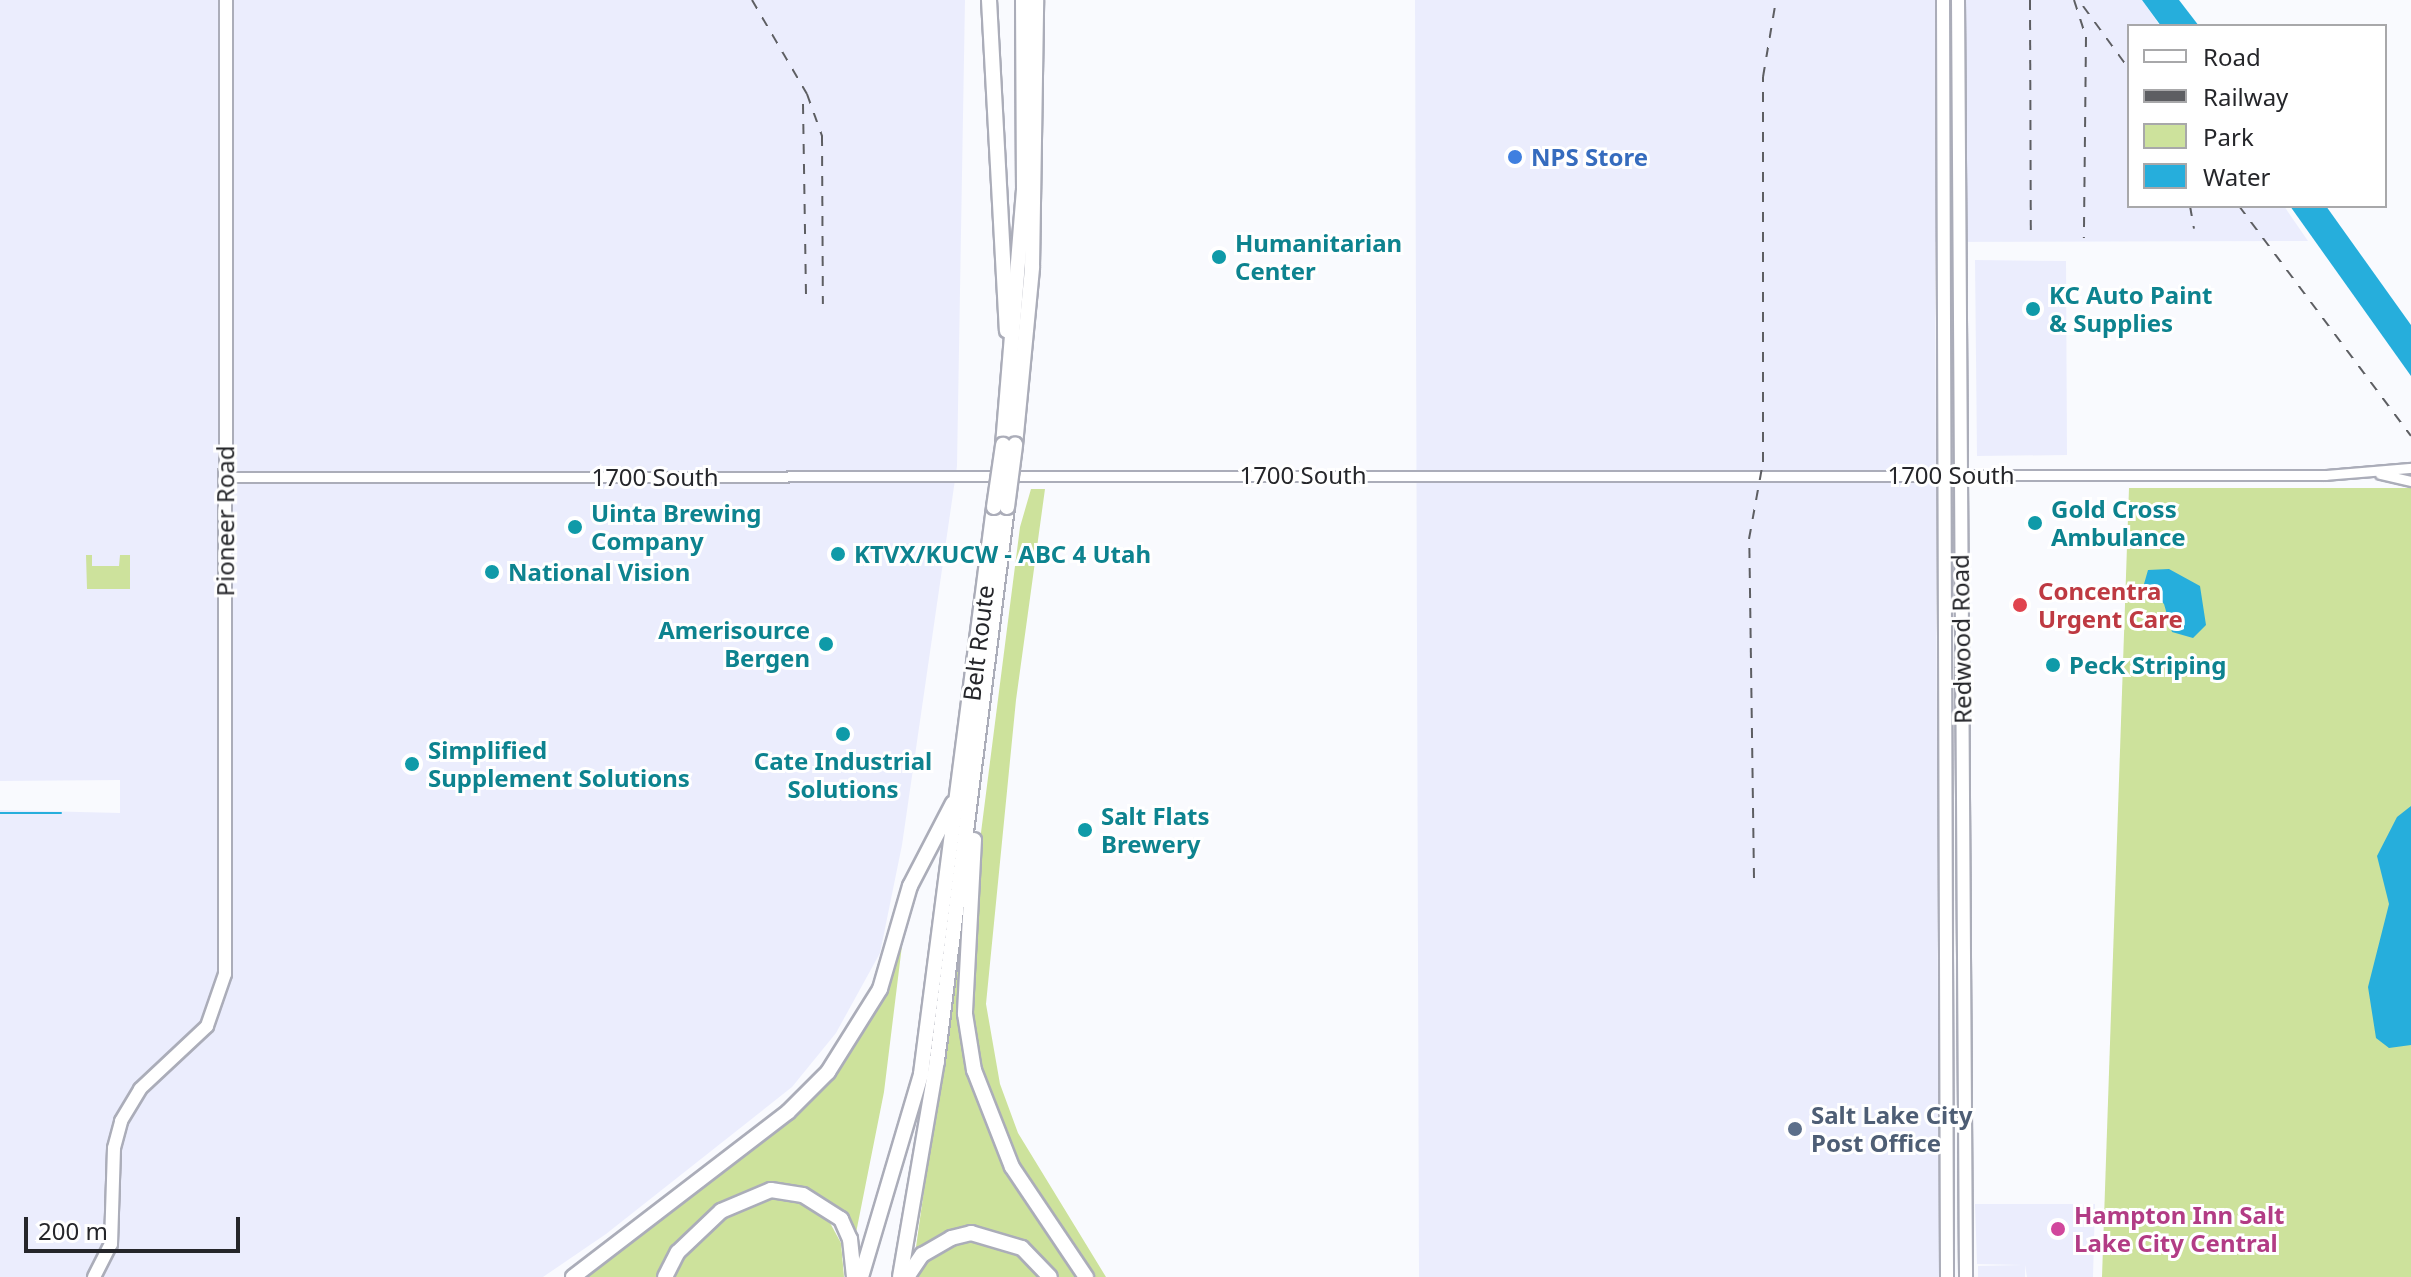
<!DOCTYPE html>
<style>
body{margin:0}
#map{position:relative;width:2411px;height:1277px;overflow:hidden;background:#f9fafe;font-family:"Noto Sans",sans-serif}
div>[style]{position:absolute}
.built>*{inset:0;background:#ebedfd}
.green>*{inset:0;background:#cde29c}
.water>*{inset:0;background:#26aedc}
.stream>*{height:2px;margin:-1px;padding:0 1px;transform-origin:1px;border-radius:1px;background:#26aedc}
.roads{filter:drop-shadow(2px 0 #abadb9) drop-shadow(-2px 0 #abadb9) drop-shadow(0 2px #abadb9) drop-shadow(0 -2px #abadb9)}
.minor>*{height:9px;margin:-4.5px;padding:0 4.5px;transform-origin:4.5px;border-radius:4.5px;background:#fff}
.major>*{height:12px;margin:-6px;padding:0 6px;transform-origin:6px;border-radius:6px;background:#fff}
.highway>*{height:14px;margin:-7px;padding:0 7px;transform-origin:7px;border-radius:7px;background:#fff}
.rail>*{height:2px;margin-top:-1px;transform-origin:0;background:repeating-linear-gradient(90deg,#5d5e62 0 10px,transparent 0 20px)}
.bridges{filter:drop-shadow(2px 0 #abadb9) drop-shadow(-2px 0 #abadb9) drop-shadow(0 2px #abadb9) drop-shadow(0 -2px #abadb9)}
.highway-bridge>*{height:14px;margin:-7px;padding:0 7px;transform-origin:7px;border-radius:7px;background:#fff}
.dots>*{width:22px;height:22px;translate:-50% -50%;box-sizing:border-box;border:4px solid #fff;border-radius:50%}
span{translate:-50% -50%;white-space:nowrap;text-align:center;line-height:1.15;-webkit-text-stroke:6px #fff;paint-order:stroke}
.shop-label{font-size:24px;color:#366cbe;font-weight:700}
.left{translate:0 -50%;text-align:left}
.culture-label{font-size:24px;color:#0d838f;font-weight:700}
.right{translate:-100% -50%;text-align:right}
.street-label{font-size:24px;color:#25262a}
.health-label{font-size:24px;color:#be3a42;font-weight:700}
.service-label{font-size:24px;color:#4e5e75;font-weight:700}
.hotel-label{font-size:24px;color:#b23c85;font-weight:700}
.legend{position:absolute;left:2127px;top:24px;width:260px;height:184px;box-sizing:border-box;background:#fff;border:2px solid #a8a8aa;margin:0;padding:10px 14px;list-style:none;font-size:24px;color:#25262a}
.legend li{display:flex;align-items:center;gap:16px;height:40px}
.legend b{width:40px;border:2px solid #a8a8aa}
.scale{position:absolute;left:24px;top:1217px;width:216px;height:36px;box-sizing:border-box;border:4px solid #25262a;border-top:0;padding-left:10px;font-size:24px;line-height:28px;white-space:nowrap;color:#25262a;-webkit-text-stroke:6px #fff;paint-order:stroke}
</style>
<div id="map">
<div class="built">
<i style="clip-path:polygon(0 0,965px 0,957px 466px,902px 845px,880px 953px,836px 1033px,792px 1087px,606px 1234px,543px 1277px,0 1277px,0 810px,120px 813px,120px 780px,0 781px)"></i>
<i style="clip-path:polygon(1415px 0,2142px 0,2160px 26px,2129px 26px,2129px 206px,2284px 206px,2308px 241px,1935px 242px,1939px 1277px,1419px 1277px)"></i>
<i style="clip-path:polygon(1975px 260px,2066px 261px,2067px 455px,1977px 456px)"></i>
<i style="clip-path:polygon(1975px 1204px,2095px 1204px,2093px 1277px,2027px 1277px,2025px 1265px,2025px 1277px,1978px 1277px,1978px 1266px,2022px 1265px,1977px 1264px)"></i>
</div>
<div class="green">
<i style="clip-path:polygon(2129px 488px,2411px 488px,2411px 1277px,2102px 1277px)"></i>
<i style="clip-path:polygon(1031px 489px,1045px 489px,1016px 700px,986px 1004px,1000px 1084px,1018px 1133px,1106px 1277px,1088px 1277px,1003px 1143px,969px 1029px,978px 856px,1020px 527px)"></i>
<i style="clip-path:polygon(86px 555px,92px 555px,92px 566px,119px 566px,120px 555px,130px 555px,130px 589px,87px 589px)"></i>
<i style="clip-path:polygon(905px 921px,884px 1092px,855px 1238px,821px 1202px,759px 1188px,723px 1203px,692px 1227px,668px 1256px,659px 1277px,575px 1277px,764px 1133px,855px 1036px)"></i>
<i style="clip-path:polygon(960px 934px,960px 1008px,980px 1108px,1003px 1162px,1077px 1277px,1053px 1277px,1020px 1240px,987px 1230px,971px 1229px,915px 1254px)"></i>
<i style="clip-path:polygon(766px 1195px,799px 1199px,829px 1221px,841px 1243px,844px 1277px,667px 1277px,707px 1225px)"></i>
<i style="clip-path:polygon(969px 1238px,1008px 1244px,1043px 1277px,914px 1277px,939px 1249px)"></i>
</div>
<div class="water">
<i style="clip-path:polygon(2142px 0,2179px 0,2199px 26px,2161px 26px)"></i>
<i style="clip-path:polygon(2290px 206px,2326px 206px,2411px 325px,2411px 376px)"></i>
<i style="clip-path:polygon(2169px 569px,2200px 586px,2206px 625px,2193px 638px,2172px 632px,2164px 604px,2144px 584px,2148px 570px)"></i>
<i style="clip-path:polygon(2411px 806px,2411px 1045px,2389px 1048px,2376px 1038px,2368px 987px,2389px 904px,2377px 856px,2397px 817px)"></i>
</div>
<div class="stream">
<i style="left:0;top:813px;width:61px"></i>
</div>
<div class="roads">
<div class="minor">
<i style="left:2380px;top:474px;width:32px;rotate:13deg"></i>
<i style="left:226px;top:477px;width:2099px;rotate:-0.05deg"></i>
<i style="left:2325px;top:475px;width:86px;rotate:-4.7deg"></i>
</div>
<div class="major">
<i style="left:1943px;top:0;width:1277px;rotate:89.82deg"></i>
<i style="left:1958px;top:0;width:1277px;rotate:89.64deg"></i>
<i style="left:94px;top:1277px;width:37px;rotate:-63deg"></i>
<i style="left:111px;top:1244px;width:96px;rotate:-88.2deg"></i>
<i style="left:114px;top:1148px;width:28px;rotate:-75deg"></i>
<i style="left:121px;top:1121px;width:37px;rotate:-59deg"></i>
<i style="left:140px;top:1089px;width:92px;rotate:-43.2deg"></i>
<i style="left:207px;top:1026px;width:55px;rotate:-70.9deg"></i>
<i style="left:225px;top:974px;width:974px;rotate:-89.94deg"></i>
</div>
<div class="highway">
<i style="left:989px;top:0;width:331px;rotate:86.9deg"></i>
<i style="left:1003px;top:445px;width:257px;rotate:-85.3deg"></i>
<i style="left:1024px;top:189px;width:189px;rotate:-90.3deg"></i>
<i style="left:1015px;top:445px;width:179px;rotate:-84.5deg"></i>
<i style="left:1032px;top:267px;width:267px;rotate:-89.1deg"></i>
<i style="left:974px;top:840px;width:174px;rotate:93deg"></i>
<i style="left:965px;top:1014px;width:57px;rotate:80.9deg"></i>
<i style="left:974px;top:1070px;width:104px;rotate:68.6deg"></i>
<i style="left:1012px;top:1167px;width:133px;rotate:56.1deg"></i>
<i style="left:573px;top:1277px;width:271px;rotate:-37.5deg"></i>
<i style="left:788px;top:1112px;width:57px;rotate:-45deg"></i>
<i style="left:828px;top:1072px;width:98px;rotate:-57.9deg"></i>
<i style="left:880px;top:989px;width:107px;rotate:-73.8deg"></i>
<i style="left:910px;top:886px;width:93px;rotate:-62.6deg"></i>
<i style="left:665px;top:1277px;width:28px;rotate:-63deg"></i>
<i style="left:678px;top:1252px;width:59px;rotate:-43.6deg"></i>
<i style="left:721px;top:1211px;width:54px;rotate:-22.8deg"></i>
<i style="left:771px;top:1190px;width:32px;rotate:9deg"></i>
<i style="left:803px;top:1195px;width:45px;rotate:32.3deg"></i>
<i style="left:841px;top:1219px;width:22px;rotate:66deg"></i>
<i style="left:850px;top:1239px;width:38px;rotate:84deg"></i>
<i style="left:861px;top:1277px;width:212px;rotate:-73.5deg"></i>
<i style="left:921px;top:1074px;width:572px;rotate:-82.66deg"></i>
<i style="left:900px;top:1277px;width:219px;rotate:-80.3deg"></i>
<i style="left:937px;top:1061px;width:558px;rotate:-82.8deg"></i>
<i style="left:907px;top:1277px;width:27px;rotate:-56deg"></i>
<i style="left:922px;top:1255px;width:34px;rotate:-30deg"></i>
<i style="left:951px;top:1238px;width:21px;rotate:-14deg"></i>
<i style="left:971px;top:1233px;width:53px;rotate:16.4deg"></i>
<i style="left:1022px;top:1248px;width:40px;rotate:46deg"></i>
</div>
</div>
<div class="rail">
<i style="left:752px;top:0;width:109px;rotate:59.7deg"></i>
<i style="left:807px;top:94px;width:45px;rotate:70.3deg"></i>
<i style="left:822px;top:136px;width:168px;rotate:89.7deg"></i>
<i style="left:2030px;top:0;width:239px;rotate:89.8deg"></i>
<i style="left:2074px;top:0;width:39px;rotate:72deg"></i>
<i style="left:2086px;top:37px;width:201px;rotate:90.6deg"></i>
<i style="left:2083px;top:6px;width:78px;rotate:53.9deg"></i>
<i style="left:803px;top:104px;width:200px;rotate:89.1deg"></i>
<i style="left:2190px;top:206px;width:23px;rotate:80deg"></i>
<i style="left:2239px;top:206px;width:287px;rotate:53.2deg"></i>
<i style="left:1754px;top:878px;width:339px;rotate:-90.8deg"></i>
<i style="left:1749px;top:539px;width:78px;rotate:-79.7deg"></i>
<i style="left:1763px;top:462px;width:385px;rotate:-90deg"></i>
<i style="left:1763px;top:77px;width:78px;rotate:-80.4deg"></i>
</div>
<div class="bridges">
<div class="highway-bridge">
<i style="left:994px;top:507px;width:63px;rotate:-81.7deg"></i>
<i style="left:1007px;top:507px;width:63px;rotate:-82.6deg"></i>
</div>
</div>
<div class="dots">
<i style="left:1515px;top:157px;background:#3f7fe0"></i>
<i style="left:1219px;top:257px;background:#0f9aa8"></i>
<i style="left:2033px;top:309px;background:#0f9aa8"></i>
<i style="left:2035px;top:523px;background:#0f9aa8"></i>
<i style="left:575px;top:527px;background:#0f9aa8"></i>
<i style="left:838px;top:554px;background:#0f9aa8"></i>
<i style="left:492px;top:572px;background:#0f9aa8"></i>
<i style="left:2020px;top:605px;background:#e0444e"></i>
<i style="left:826px;top:644px;background:#0f9aa8"></i>
<i style="left:2053px;top:665px;background:#0f9aa8"></i>
<i style="left:843px;top:734px;background:#0f9aa8"></i>
<i style="left:412px;top:764px;background:#0f9aa8"></i>
<i style="left:1085px;top:830px;background:#0f9aa8"></i>
<i style="left:1795px;top:1129px;background:#5c6f8a"></i>
<i style="left:2058px;top:1229px;background:#d1479c"></i>
</div>
<div class="shop-label">
<span class="left" style="left:1531px;top:157px">NPS Store</span>
</div>
<div class="culture-label">
<span class="left" style="left:1235px;top:257px">Humanitarian<br>Center</span>
<span class="left" style="left:2049px;top:309px">KC Auto Paint<br>&amp; Supplies</span>
<span class="left" style="left:2051px;top:523px">Gold Cross<br>Ambulance</span>
<span class="left" style="left:591px;top:527px">Uinta Brewing<br>Company</span>
<span class="left" style="left:854px;top:554px">KTVX/KUCW - ABC 4 Utah</span>
<span class="left" style="left:508px;top:572px">National Vision</span>
<span class="right" style="left:810px;top:644px">Amerisource<br>Bergen</span>
<span class="left" style="left:2069px;top:665px">Peck Striping</span>
<span class="left" style="left:428px;top:764px">Simplified<br>Supplement Solutions</span>
<span style="left:843px;top:775px">Cate Industrial<br>Solutions</span>
<span class="left" style="left:1101px;top:830px">Salt Flats<br>Brewery</span>
</div>
<div class="street-label">
<span style="left:1303px;top:475px">1700 South</span>
<span style="left:1951px;top:475px">1700 South</span>
<span style="left:655px;top:477px">1700 South</span>
<span style="left:225px;top:521px;rotate:-90deg">Pioneer Road</span>
<span style="left:1961px;top:639px;rotate:-91deg">Redwood Road</span>
<span style="left:978px;top:643px;rotate:-83deg">Belt Route</span>
</div>
<div class="health-label">
<span class="left" style="left:2038px;top:605px">Concentra<br>Urgent Care</span>
</div>
<div class="service-label">
<span class="left" style="left:1811px;top:1129px">Salt Lake City<br>Post Office</span>
</div>
<div class="hotel-label">
<span class="left" style="left:2074px;top:1229px">Hampton Inn Salt<br>Lake City Central</span>
</div>
<ul class="legend">
<li><b style="height:10px;background:#fff"></b>Road</li>
<li><b style="height:10px;background:#5d5e62"></b>Railway</li>
<li><b style="height:22px;background:#cde29c"></b>Park</li>
<li><b style="height:22px;background:#26aedc"></b>Water</li>
</ul>
<div class="scale">200 m</div>
</div>
